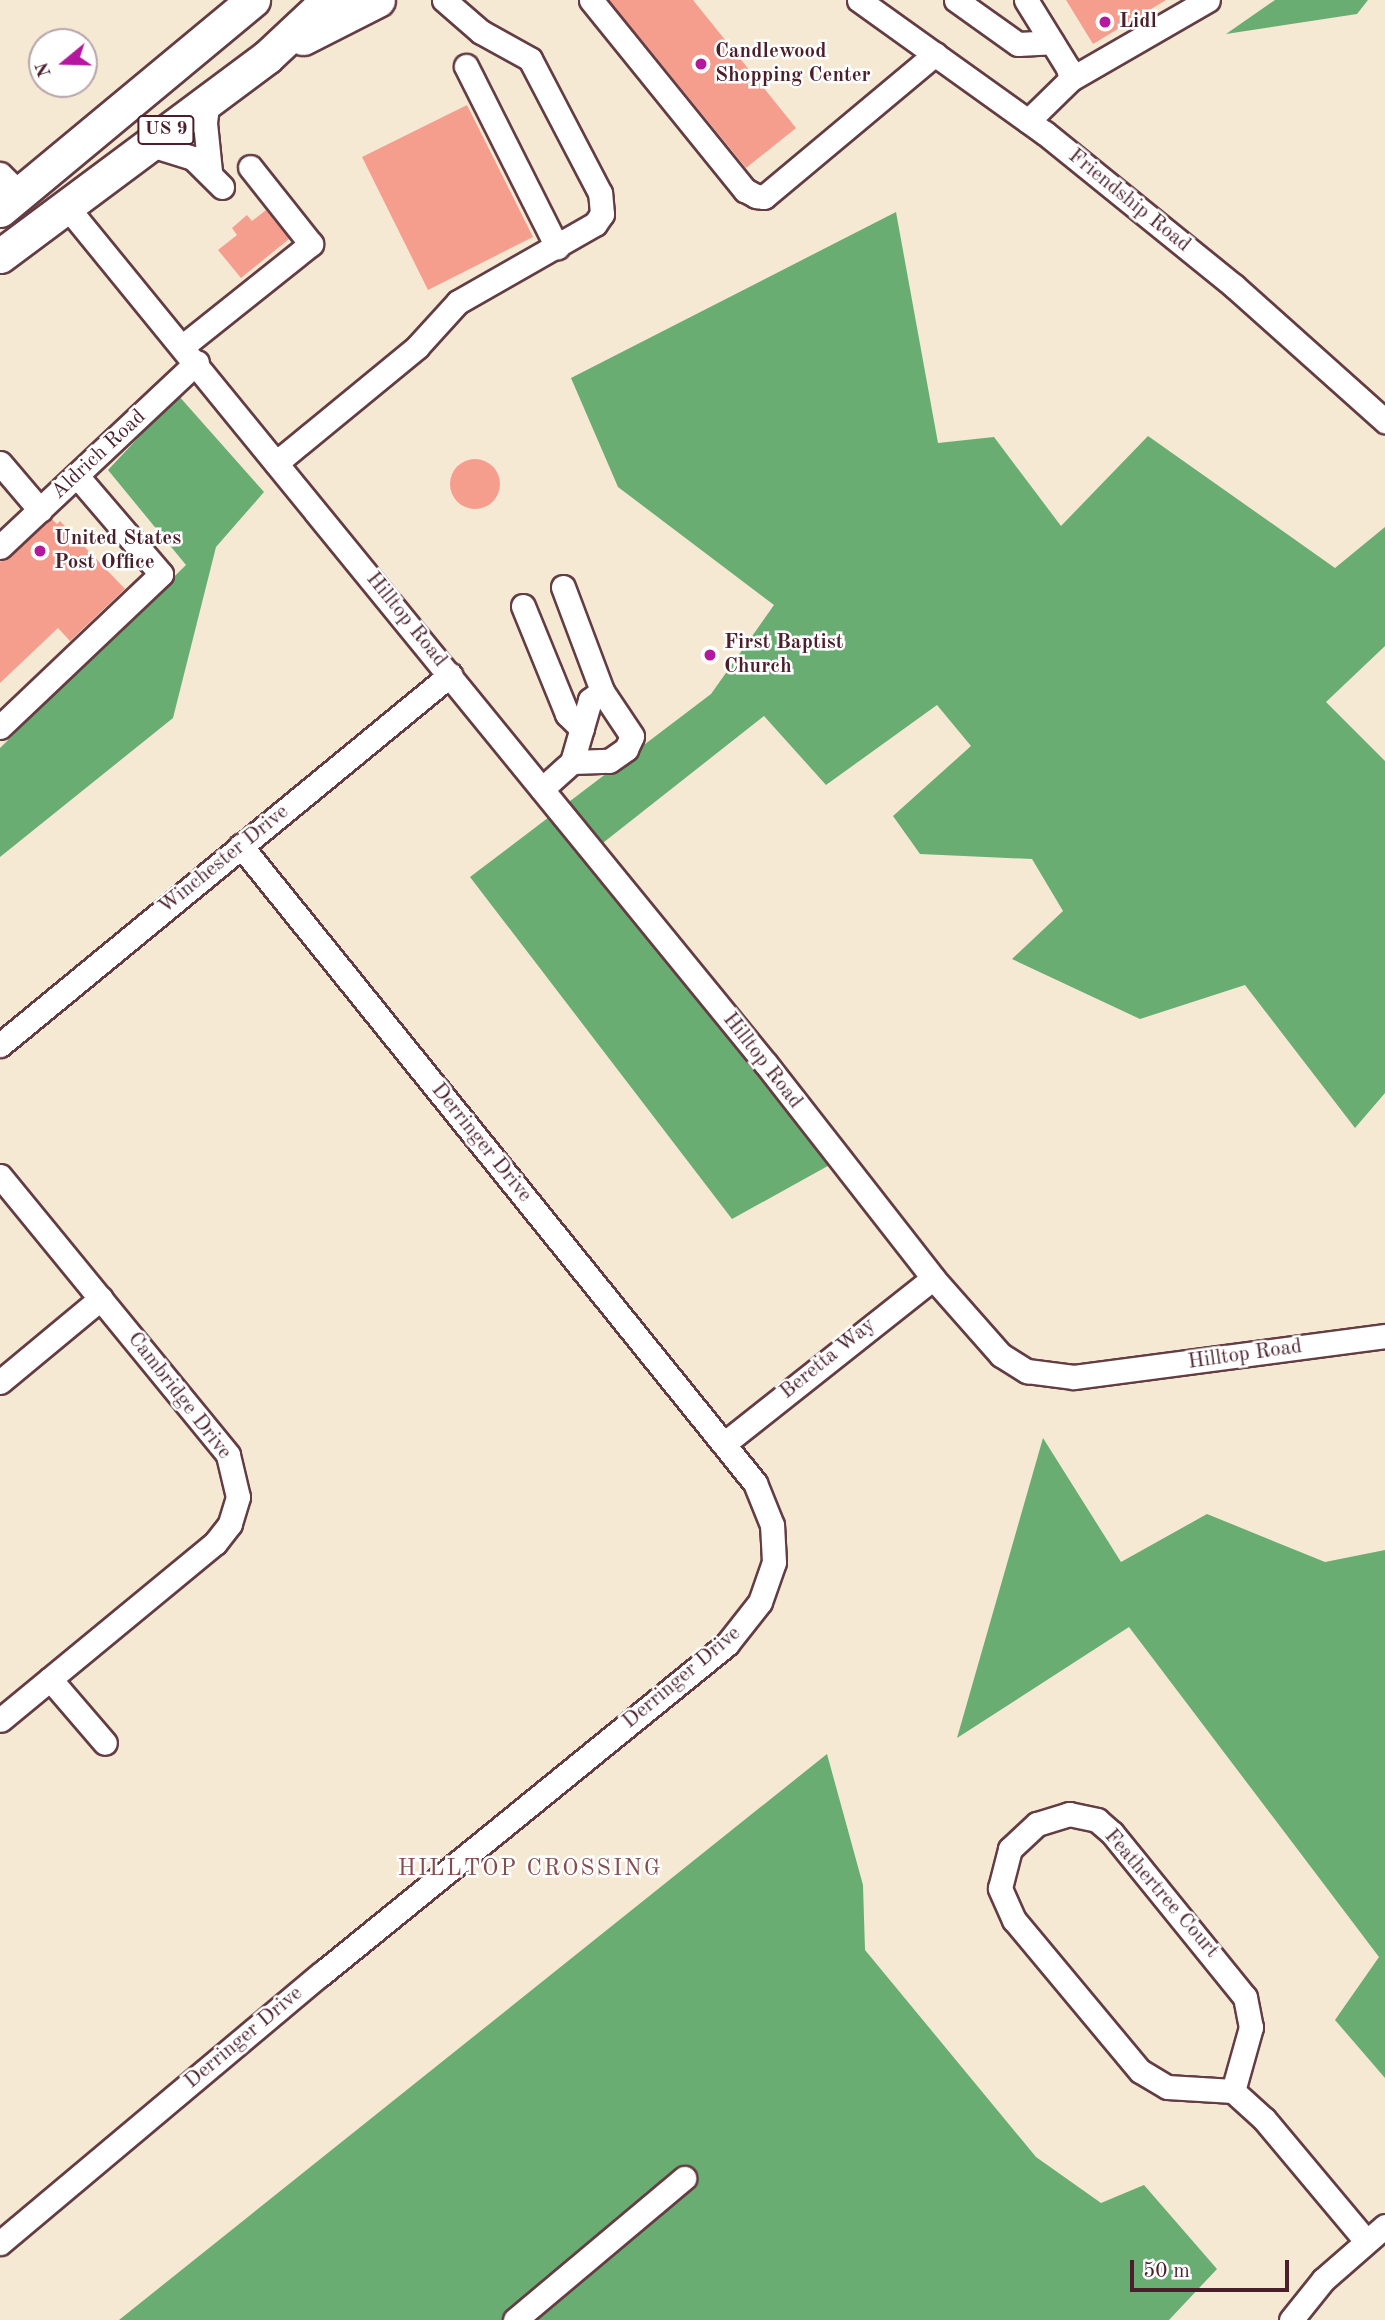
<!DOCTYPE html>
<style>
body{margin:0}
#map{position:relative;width:1385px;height:2320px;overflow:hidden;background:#f5e9d3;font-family:"Old Standard TT",serif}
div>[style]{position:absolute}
.forest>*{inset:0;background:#6aad72}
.building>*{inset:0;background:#f59e8e}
.round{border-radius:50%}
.roads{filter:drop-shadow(2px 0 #643d44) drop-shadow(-2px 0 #643d44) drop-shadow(0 2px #643d44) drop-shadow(0 -2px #643d44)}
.minor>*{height:23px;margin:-11.5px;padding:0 11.5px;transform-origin:11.5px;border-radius:11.5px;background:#fff}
.highway>*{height:33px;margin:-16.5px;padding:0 16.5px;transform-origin:16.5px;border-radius:16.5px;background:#fff}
.dots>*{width:19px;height:19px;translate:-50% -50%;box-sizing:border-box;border:4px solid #fff;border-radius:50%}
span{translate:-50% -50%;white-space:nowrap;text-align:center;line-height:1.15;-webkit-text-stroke:5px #fff;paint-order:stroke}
.shield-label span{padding:2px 5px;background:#fff;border:2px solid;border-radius:5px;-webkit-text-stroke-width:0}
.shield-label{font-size:19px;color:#4a1f2b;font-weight:700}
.poi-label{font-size:21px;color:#4a1f2b;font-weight:700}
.left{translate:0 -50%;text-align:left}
.street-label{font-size:21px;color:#4a1f2b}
.neighbourhood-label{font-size:23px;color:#864b4e;letter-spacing:2px}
.north{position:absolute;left:28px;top:28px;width:70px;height:70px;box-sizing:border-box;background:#fff;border:2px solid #b7a5aa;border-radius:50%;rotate:251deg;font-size:19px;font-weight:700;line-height:28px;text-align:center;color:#4a1f2b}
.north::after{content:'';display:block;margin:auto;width:24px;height:32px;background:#b5179e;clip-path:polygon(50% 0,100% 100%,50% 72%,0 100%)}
.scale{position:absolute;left:1130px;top:2260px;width:159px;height:32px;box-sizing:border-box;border:4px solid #4a1f2b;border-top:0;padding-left:9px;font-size:21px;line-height:24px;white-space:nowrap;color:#4a1f2b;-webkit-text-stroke:5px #fff;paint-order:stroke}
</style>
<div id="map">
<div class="forest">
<i style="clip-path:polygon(1275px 0,1368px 0,1357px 14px,1226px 34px)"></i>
<i style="clip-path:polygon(896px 212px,938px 443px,994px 437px,1061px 526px,1148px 436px,1335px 568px,1385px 527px,1385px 646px,1326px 702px,1385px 761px,1385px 1093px,1355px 1128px,1245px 985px,1140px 1019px,1012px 959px,1063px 911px,1032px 859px,920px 854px,893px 816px,971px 746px,937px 705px,826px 785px,764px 716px,599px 846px,853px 1152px,732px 1219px,470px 877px,711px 694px,774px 605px,618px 487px,571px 378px)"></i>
<i style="clip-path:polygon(178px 395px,264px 492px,216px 547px,173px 718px,0 857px,0 748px,186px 565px,108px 470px)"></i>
<i style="clip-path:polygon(1043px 1438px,1121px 1562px,1207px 1514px,1325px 1562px,1385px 1550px,1385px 2078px,1335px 2020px,1379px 1957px,1129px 1627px,957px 1738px)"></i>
<i style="clip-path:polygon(827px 1754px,863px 1885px,865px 1950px,1036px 2157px,1101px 2203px,1144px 2185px,1217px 2269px,1169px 2320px,119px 2320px)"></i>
</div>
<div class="building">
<i style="clip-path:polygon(609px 0,693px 0,796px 128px,746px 168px)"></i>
<i style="clip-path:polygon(1066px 0,1166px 0,1093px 44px)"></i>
<i style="clip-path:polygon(467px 105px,533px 237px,428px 290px,362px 157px)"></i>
<i style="clip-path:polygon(266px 210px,289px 239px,241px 278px,218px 250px,237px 235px,232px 228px,247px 215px,252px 221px)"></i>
<i class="round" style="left:450px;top:459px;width:50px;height:50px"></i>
<i style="clip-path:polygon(51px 518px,57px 524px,60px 521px,125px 589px,70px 641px,58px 628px,0 683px,0 562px)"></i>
</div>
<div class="roads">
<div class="minor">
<i style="left:591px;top:0;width:245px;rotate:51deg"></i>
<i style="left:745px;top:190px;width:13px;rotate:29deg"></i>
<i style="left:756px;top:196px;width:8px;rotate:7deg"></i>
<i style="left:764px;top:197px;width:223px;rotate:-39.9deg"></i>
<i style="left:859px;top:0;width:229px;rotate:35.6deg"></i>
<i style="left:1045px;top:133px;width:243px;rotate:39deg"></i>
<i style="left:1234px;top:286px;width:203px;rotate:41.8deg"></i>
<i style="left:956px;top:0;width:76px;rotate:35.4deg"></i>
<i style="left:1018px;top:44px;width:34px;rotate:-3deg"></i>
<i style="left:1026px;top:0;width:80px;rotate:58.3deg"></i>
<i style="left:1068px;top:68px;width:11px;rotate:75deg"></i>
<i style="left:466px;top:66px;width:203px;rotate:63.3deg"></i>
<i style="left:208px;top:98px;width:25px;rotate:97deg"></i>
<i style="left:205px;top:123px;width:48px;rotate:84.1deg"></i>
<i style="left:1028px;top:121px;width:60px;rotate:-44.3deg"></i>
<i style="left:1071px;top:79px;width:158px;rotate:-30deg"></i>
<i style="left:148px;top:144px;width:47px;rotate:17.3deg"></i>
<i style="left:193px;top:158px;width:41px;rotate:45deg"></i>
<i style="left:0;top:174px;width:28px;rotate:45deg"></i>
<i style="left:67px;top:207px;width:1106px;rotate:50.8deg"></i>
<i style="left:766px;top:1064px;width:271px;rotate:52deg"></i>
<i style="left:933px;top:1278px;width:103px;rotate:48.6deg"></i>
<i style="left:1001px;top:1355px;width:31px;rotate:32deg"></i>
<i style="left:1027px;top:1371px;width:47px;rotate:7.3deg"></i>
<i style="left:1074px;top:1377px;width:314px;rotate:-7.5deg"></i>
<i style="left:183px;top:346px;width:164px;rotate:-38.6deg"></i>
<i style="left:311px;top:244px;width:98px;rotate:-128.4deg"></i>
<i style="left:0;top:463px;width:62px;rotate:49.6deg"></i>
<i style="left:276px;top:463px;width:183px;rotate:-39.4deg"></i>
<i style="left:417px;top:347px;width:61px;rotate:-47.7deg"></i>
<i style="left:458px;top:302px;width:158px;rotate:-29.7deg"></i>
<i style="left:595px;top:224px;width:12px;rotate:-55deg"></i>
<i style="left:602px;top:214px;width:21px;rotate:-95deg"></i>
<i style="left:600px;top:193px;width:151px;rotate:-117.6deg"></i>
<i style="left:530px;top:59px;width:56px;rotate:-151.1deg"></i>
<i style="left:481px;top:32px;width:49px;rotate:-139.1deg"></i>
<i style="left:0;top:547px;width:270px;rotate:-43.2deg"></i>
<i style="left:563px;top:587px;width:111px;rotate:69.4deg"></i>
<i style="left:523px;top:606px;width:117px;rotate:67.8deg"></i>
<i style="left:567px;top:714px;width:21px;rotate:45deg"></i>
<i style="left:0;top:727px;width:222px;rotate:-43.5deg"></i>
<i style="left:161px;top:574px;width:129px;rotate:-130.6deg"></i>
<i style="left:542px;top:789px;width:40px;rotate:-42deg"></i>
<i style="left:572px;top:762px;width:37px;rotate:-2deg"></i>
<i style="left:609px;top:761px;width:21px;rotate:-35deg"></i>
<i style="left:626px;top:749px;width:14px;rotate:-65deg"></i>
<i style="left:632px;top:736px;width:54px;rotate:-123.7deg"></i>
<i style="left:602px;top:691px;width:15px;rotate:143deg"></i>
<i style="left:590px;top:700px;width:65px;rotate:106.2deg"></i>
<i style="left:0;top:1045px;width:583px;rotate:-39.43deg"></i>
<i style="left:0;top:1176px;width:360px;rotate:50.7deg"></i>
<i style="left:228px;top:1455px;width:43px;rotate:76.6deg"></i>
<i style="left:238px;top:1497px;width:28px;rotate:107deg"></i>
<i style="left:230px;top:1524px;width:24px;rotate:128deg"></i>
<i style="left:215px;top:1543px;width:278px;rotate:140.5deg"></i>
<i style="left:0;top:1382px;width:131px;rotate:-39.7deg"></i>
<i style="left:725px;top:1443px;width:265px;rotate:-38.4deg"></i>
<i style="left:50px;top:1679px;width:84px;rotate:49.3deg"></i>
<i style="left:1069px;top:1814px;width:29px;rotate:12deg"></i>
<i style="left:1097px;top:1820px;width:20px;rotate:41deg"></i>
<i style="left:1112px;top:1833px;width:211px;rotate:51deg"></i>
<i style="left:1245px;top:1997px;width:31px;rotate:79deg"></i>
<i style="left:1251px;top:2027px;width:66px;rotate:105.7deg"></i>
<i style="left:1233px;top:2091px;width:66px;rotate:-176.5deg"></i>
<i style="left:1167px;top:2087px;width:31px;rotate:-149deg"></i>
<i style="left:1140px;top:2071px;width:197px;rotate:-129.8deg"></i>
<i style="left:1014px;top:1920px;width:35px;rotate:-114deg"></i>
<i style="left:1000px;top:1888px;width:40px;rotate:-75.6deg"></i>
<i style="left:1010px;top:1849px;width:37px;rotate:-43deg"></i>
<i style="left:1037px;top:1824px;width:34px;rotate:-17deg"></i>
<i style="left:1233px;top:2091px;width:42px;rotate:42.1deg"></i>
<i style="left:1264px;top:2119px;width:159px;rotate:50.1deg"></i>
<i style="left:0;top:2243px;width:419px;rotate:-40deg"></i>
<i style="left:321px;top:1974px;width:523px;rotate:-39.1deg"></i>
<i style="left:727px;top:1644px;width:53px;rotate:-51.8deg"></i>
<i style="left:760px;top:1602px;width:42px;rotate:-70.7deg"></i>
<i style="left:774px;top:1562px;width:37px;rotate:-93deg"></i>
<i style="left:772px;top:1525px;width:45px;rotate:-112deg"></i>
<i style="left:755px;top:1483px;width:819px;rotate:-128.9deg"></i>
<i style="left:515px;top:2320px;width:221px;rotate:-40deg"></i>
<i style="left:1291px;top:2320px;width:51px;rotate:-51.3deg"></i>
<i style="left:1323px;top:2280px;width:82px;rotate:-41.1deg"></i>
</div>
<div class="highway">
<i style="left:303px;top:38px;width:84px;rotate:-26.9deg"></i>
<i style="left:0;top:210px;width:329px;rotate:-39.7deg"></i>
<i style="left:0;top:256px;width:333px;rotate:-36.7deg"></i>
<i style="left:267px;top:57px;width:83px;rotate:-43.1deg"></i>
</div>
</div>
<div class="dots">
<i style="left:1105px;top:22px;background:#b5179e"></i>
<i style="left:701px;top:64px;background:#b5179e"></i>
<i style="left:40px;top:551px;background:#b5179e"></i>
<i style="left:710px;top:655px;background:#b5179e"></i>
</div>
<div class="shield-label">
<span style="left:166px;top:130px">US 9</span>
</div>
<div class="poi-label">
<span class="left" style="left:1119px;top:22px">Lidl</span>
<span class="left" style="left:715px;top:64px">Candlewood<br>Shopping Center</span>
<span class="left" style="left:54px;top:551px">United States<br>Post Office</span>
<span class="left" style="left:724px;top:655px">First Baptist<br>Church</span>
</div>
<div class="street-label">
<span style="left:1129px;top:201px;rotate:39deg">Friendship Road</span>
<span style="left:99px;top:455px;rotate:-43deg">Aldrich Road</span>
<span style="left:406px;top:620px;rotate:51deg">Hilltop Road</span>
<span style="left:224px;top:860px;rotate:-39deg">Winchester Drive</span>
<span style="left:762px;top:1061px;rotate:52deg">Hilltop Road</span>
<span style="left:481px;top:1143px;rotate:51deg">Derringer Drive</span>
<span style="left:1245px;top:1355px;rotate:-8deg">Hilltop Road</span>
<span style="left:828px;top:1359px;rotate:-39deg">Beretta Way</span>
<span style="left:179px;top:1396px;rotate:52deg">Cambridge Drive</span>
<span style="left:682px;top:1678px;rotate:-40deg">Derringer Drive</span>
<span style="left:1161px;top:1894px;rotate:49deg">Feathertree Court</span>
<span style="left:244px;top:2038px;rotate:-40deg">Derringer Drive</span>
</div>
<div class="neighbourhood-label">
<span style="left:530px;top:1869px">HILLTOP CROSSING</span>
</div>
<div class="north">N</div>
<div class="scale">50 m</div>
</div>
